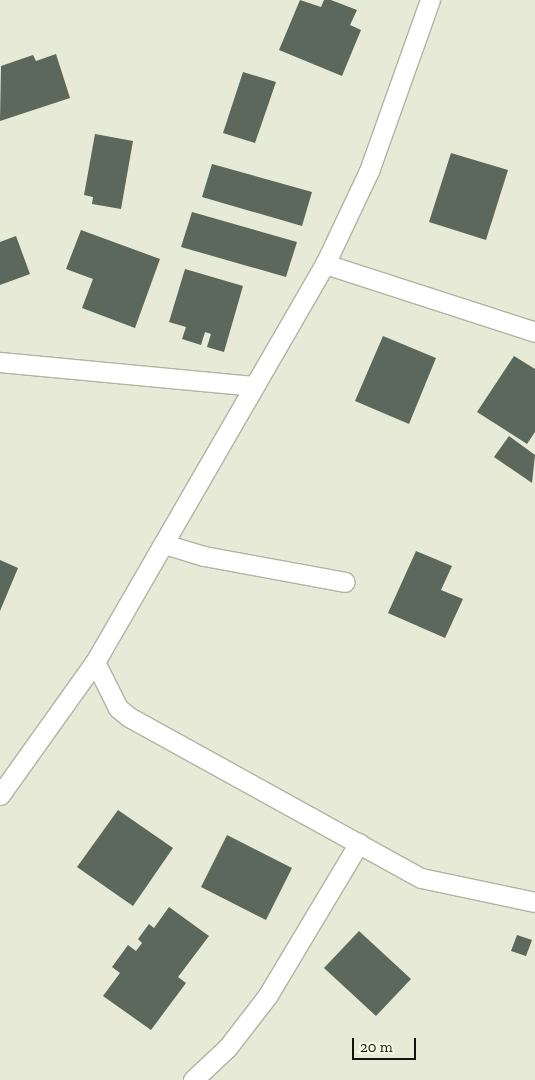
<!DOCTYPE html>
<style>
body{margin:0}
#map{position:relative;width:535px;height:1080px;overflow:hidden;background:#e6ead6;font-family:"Zilla Slab",serif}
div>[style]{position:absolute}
.building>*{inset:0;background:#5b685b}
.roads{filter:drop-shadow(1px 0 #b1b4a1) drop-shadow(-1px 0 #b1b4a1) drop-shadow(0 1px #b1b4a1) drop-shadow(0 -1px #b1b4a1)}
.street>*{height:19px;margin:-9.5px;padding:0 9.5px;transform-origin:9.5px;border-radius:9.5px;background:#fff}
span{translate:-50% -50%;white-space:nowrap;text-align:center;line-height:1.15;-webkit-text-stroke:5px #f4f7e3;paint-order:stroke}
.scale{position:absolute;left:352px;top:1038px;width:64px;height:22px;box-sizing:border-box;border:2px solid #12130d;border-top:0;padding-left:6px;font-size:15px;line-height:18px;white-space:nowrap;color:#12130d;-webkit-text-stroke:4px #f4f7e3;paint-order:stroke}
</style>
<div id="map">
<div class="building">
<i style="clip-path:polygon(300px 0,321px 7px,324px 0,331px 0,357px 10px,350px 25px,361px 30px,342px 76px,279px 50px)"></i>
<i style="clip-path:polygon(56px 54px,70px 98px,0 121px,1px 66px,33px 55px,36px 61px)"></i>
<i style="clip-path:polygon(243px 72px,276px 82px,255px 143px,223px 133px)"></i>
<i style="clip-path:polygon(95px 134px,133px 141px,121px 209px,92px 204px,93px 197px,84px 195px)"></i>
<i style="clip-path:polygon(451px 153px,508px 170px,486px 240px,429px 222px)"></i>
<i style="clip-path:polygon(212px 164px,312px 192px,302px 226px,202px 197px)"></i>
<i style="clip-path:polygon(192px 212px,297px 242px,286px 277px,181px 247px)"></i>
<i style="clip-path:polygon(81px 230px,160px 259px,135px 328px,82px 308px,93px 279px,66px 269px)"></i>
<i style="clip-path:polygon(16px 236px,30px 274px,0 285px,0 242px)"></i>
<i style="clip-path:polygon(185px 269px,243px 286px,224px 352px,207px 347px,211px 334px,205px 332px,201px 345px,182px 339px,186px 327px,169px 322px)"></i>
<i style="clip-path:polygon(383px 336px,436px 358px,409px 424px,355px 401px)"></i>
<i style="clip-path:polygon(514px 356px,535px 369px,535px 432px,527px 444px,477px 412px)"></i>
<i style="clip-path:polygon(509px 436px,535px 455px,532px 483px,494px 457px)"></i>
<i style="clip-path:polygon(416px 551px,452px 566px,441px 590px,463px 599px,445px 638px,388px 613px)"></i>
<i style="clip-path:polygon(0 560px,18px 568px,0 611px)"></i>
<i style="clip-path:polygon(118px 810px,173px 848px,133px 906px,77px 867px)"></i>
<i style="clip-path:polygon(227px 835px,292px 868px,266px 920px,201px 887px)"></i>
<i style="clip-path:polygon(169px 907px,209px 936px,178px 977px,186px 983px,151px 1030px,103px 996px,120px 973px,112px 967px,128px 945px,136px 951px,142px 943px,138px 939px,149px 924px,154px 928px)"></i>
<i style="clip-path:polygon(359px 931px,411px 979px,376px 1016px,324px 968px)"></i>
<i style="clip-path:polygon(517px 935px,532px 940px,526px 956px,511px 951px)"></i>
</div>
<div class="roads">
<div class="street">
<i style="left:325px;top:264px;width:221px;rotate:17.9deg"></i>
<i style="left:0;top:362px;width:255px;rotate:5.4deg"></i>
<i style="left:164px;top:544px;width:42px;rotate:16.7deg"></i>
<i style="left:204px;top:556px;width:143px;rotate:10.4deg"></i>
<i style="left:95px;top:662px;width:51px;rotate:63.4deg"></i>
<i style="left:118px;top:708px;width:14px;rotate:39deg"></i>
<i style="left:129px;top:717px;width:333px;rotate:28.9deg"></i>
<i style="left:421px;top:878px;width:116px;rotate:11.9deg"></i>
<i style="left:0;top:795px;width:163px;rotate:-54.5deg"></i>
<i style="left:95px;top:662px;width:460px;rotate:-60deg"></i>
<i style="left:325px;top:264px;width:103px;rotate:-64.7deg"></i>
<i style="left:369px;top:171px;width:182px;rotate:-70.4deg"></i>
<i style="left:193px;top:1080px;width:48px;rotate:-43.3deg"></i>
<i style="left:228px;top:1047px;width:66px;rotate:-52.4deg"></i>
<i style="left:268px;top:995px;width:177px;rotate:-59.1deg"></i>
</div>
</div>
<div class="scale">20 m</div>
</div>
